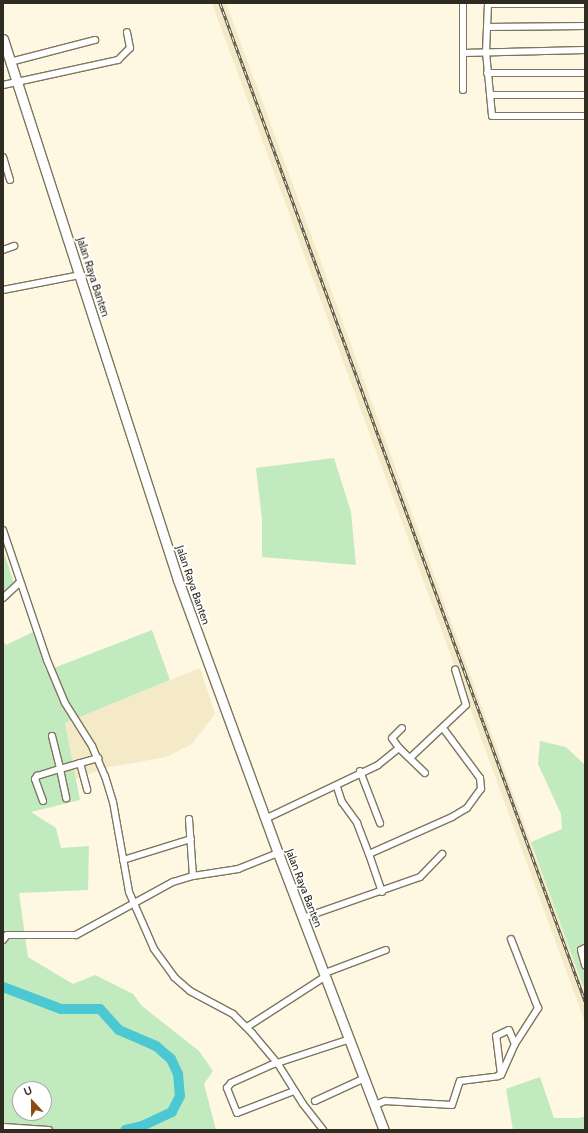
<!DOCTYPE html>
<style>
body{margin:0}
#map{position:relative;width:588px;height:1133px;overflow:hidden;background:#fef7e1;font-family:Cabin,sans-serif}
div>[style]{position:absolute}
.built>*{inset:0;background:#f5eac7}
.green>*{inset:0;background:#c1eabe}
.river>*{height:10px;margin:-5px;padding:0 5px;transform-origin:5px;border-radius:5px;background:#4cc8d3}
.roads{filter:drop-shadow(1px 0 #7d765d) drop-shadow(-1px 0 #7d765d) drop-shadow(0 1px #7d765d) drop-shadow(0 -1px #7d765d)}
.minor>*{height:6px;margin:-3px;padding:0 3px;transform-origin:3px;border-radius:3px;background:#fff}
.primary>*{height:9px;margin:-4.5px;padding:0 4.5px;transform-origin:4.5px;border-radius:4.5px;background:#fff}
.rail>*{height:3px;margin-top:-1.5px;transform-origin:0;background:repeating-linear-gradient(90deg,#fff 0 4.5px,#534f42 0 9px);box-sizing:border-box;border-block:1px solid #534f42}
span{translate:-50% -50%;white-space:nowrap;text-align:center;line-height:1.15;-webkit-text-stroke:3.5px #fff;paint-order:stroke}
.street-label{font-size:11px;color:#2e2b20}
.frame{position:absolute;inset:0;border:4px solid #2e2b20;pointer-events:none}
.north{position:absolute;left:12px;top:1081px;width:40px;height:40px;box-sizing:border-box;background:#fff;border:1px solid #abaaa6;border-radius:50%;rotate:338deg;font-size:11px;font-weight:700;line-height:16px;text-align:center;color:#2e2b20}
.north::after{content:'';display:block;margin:auto;width:14px;height:18px;background:#894c0d;clip-path:polygon(50% 0,100% 100%,50% 72%,0 100%)}
</style>
<div id="map">
<div class="built">
<i style="clip-path:polygon(212px 3px,226px 3px,304px 215px,585px 992px,585px 1022px)"></i>
<i style="clip-path:polygon(200px 668px,215px 714px,192px 744px,166px 757px,104px 768px,76px 779px,65px 723px)"></i>
</div>
<div class="green">
<i style="clip-path:polygon(334px 458px,351px 512px,356px 565px,262px 557px,262px 519px,256px 468px)"></i>
<i style="clip-path:polygon(3px 550px,16px 589px,3px 602px)"></i>
<i style="clip-path:polygon(evenodd,152px 630px,170px 680px,65px 723px,80px 800px,31px 812px,56px 828px,61px 848px,89px 846px,88px 890px,19px 893px,28px 957px,73px 984px,95px 975px,133px 994px,142px 1006px,199px 1051px,213px 1071px,204px 1084px,216px 1130px,3px 1130px,3px 641px,6px 645px,33px 632px,46px 671px,152px 630px,20px 1089px,44px 1089px,44px 1113px,20px 1113px,20px 1089px)"></i>
<i style="clip-path:polygon(540px 741px,566px 747px,585px 765px,585px 986px,583px 986px,531px 842px,562px 829px,561px 814px,538px 764px)"></i>
<i style="clip-path:polygon(540px 1077px,554px 1118px,580px 1118px,585px 1116px,585px 1130px,513px 1130px,506px 1089px)"></i>
</div>
<div class="river">
<i style="left:3px;top:987px;width:62px;rotate:20.8deg"></i>
<i style="left:61px;top:1009px;width:39px"></i>
<i style="left:100px;top:1009px;width:28px;rotate:48deg"></i>
<i style="left:119px;top:1030px;width:40px;rotate:23.4deg"></i>
<i style="left:156px;top:1046px;width:20px;rotate:41deg"></i>
<i style="left:171px;top:1059px;width:17px;rotate:65deg"></i>
<i style="left:178px;top:1074px;width:22px;rotate:85deg"></i>
<i style="left:180px;top:1096px;width:18px;rotate:117deg"></i>
<i style="left:172px;top:1112px;width:33px;rotate:155deg"></i>
<i style="left:142px;top:1126px;width:17px;rotate:167deg"></i>
</div>
<div class="roads">
<div class="minor">
<i style="left:585px;top:4px;width:97px;rotate:180deg"></i>
<i style="left:488px;top:4px;width:48px;rotate:92.4deg"></i>
<i style="left:486px;top:52px;width:64px;rotate:84.6deg"></i>
<i style="left:492px;top:116px;width:93px"></i>
<i style="left:487px;top:27px;width:98px;rotate:-0.6deg"></i>
<i style="left:463px;top:53px;width:122px;rotate:-1.4deg"></i>
<i style="left:10px;top:62px;width:88px;rotate:-14.5deg"></i>
<i style="left:487px;top:73px;width:98px"></i>
<i style="left:3px;top:85px;width:118px;rotate:-12.3deg"></i>
<i style="left:118px;top:60px;width:17px;rotate:-45deg"></i>
<i style="left:130px;top:48px;width:16px;rotate:-101deg"></i>
<i style="left:463px;top:90px;width:87px;rotate:-90deg"></i>
<i style="left:490px;top:95px;width:95px"></i>
<i style="left:3px;top:157px;width:24px;rotate:73deg"></i>
<i style="left:3px;top:250px;width:12px;rotate:-20deg"></i>
<i style="left:3px;top:290px;width:78px;rotate:-11deg"></i>
<i style="left:3px;top:530px;width:137px;rotate:71.3deg"></i>
<i style="left:47px;top:660px;width:47px;rotate:67.3deg"></i>
<i style="left:65px;top:703px;width:51px;rotate:57.9deg"></i>
<i style="left:92px;top:746px;width:33px;rotate:67deg"></i>
<i style="left:105px;top:776px;width:27px;rotate:73deg"></i>
<i style="left:113px;top:802px;width:91px;rotate:79.9deg"></i>
<i style="left:129px;top:892px;width:62px;rotate:66.3deg"></i>
<i style="left:154px;top:949px;width:34px;rotate:54deg"></i>
<i style="left:174px;top:977px;width:21px;rotate:41deg"></i>
<i style="left:190px;top:991px;width:49px;rotate:28.1deg"></i>
<i style="left:233px;top:1014px;width:27px;rotate:45deg"></i>
<i style="left:252px;top:1033px;width:40px;rotate:50deg"></i>
<i style="left:278px;top:1064px;width:47px;rotate:58deg"></i>
<i style="left:303px;top:1104px;width:33px;rotate:52deg"></i>
<i style="left:3px;top:598px;width:23px;rotate:-43deg"></i>
<i style="left:52px;top:736px;width:34px;rotate:76deg"></i>
<i style="left:60px;top:769px;width:40px;rotate:-16deg"></i>
<i style="left:399px;top:748px;width:12px;rotate:-125deg"></i>
<i style="left:392px;top:738px;width:14px;rotate:-45deg"></i>
<i style="left:410px;top:758px;width:77px;rotate:-43.4deg"></i>
<i style="left:466px;top:705px;width:37px;rotate:-107deg"></i>
<i style="left:80px;top:763px;width:28px;rotate:75deg"></i>
<i style="left:360px;top:771px;width:56px;rotate:69deg"></i>
<i style="left:337px;top:787px;width:16px;rotate:72deg"></i>
<i style="left:342px;top:802px;width:26px;rotate:54deg"></i>
<i style="left:357px;top:823px;width:33px;rotate:69deg"></i>
<i style="left:43px;top:801px;width:23px;rotate:-110deg"></i>
<i style="left:35px;top:779px;width:4px;rotate:-56deg"></i>
<i style="left:37px;top:776px;width:24px;rotate:-17deg"></i>
<i style="left:60px;top:769px;width:30px;rotate:78deg"></i>
<i style="left:189px;top:819px;width:57px;rotate:86deg"></i>
<i style="left:265px;top:819px;width:125px;rotate:-25.5deg"></i>
<i style="left:378px;top:765px;width:27px;rotate:-39deg"></i>
<i style="left:399px;top:748px;width:36px;rotate:44deg"></i>
<i style="left:123px;top:860px;width:71px;rotate:-17.2deg"></i>
<i style="left:382px;top:892px;width:40px;rotate:-108.9deg"></i>
<i style="left:369px;top:854px;width:91px;rotate:-24deg"></i>
<i style="left:452px;top:817px;width:17px;rotate:-31deg"></i>
<i style="left:467px;top:808px;width:24px;rotate:-54deg"></i>
<i style="left:481px;top:789px;width:11px;rotate:-95deg"></i>
<i style="left:480px;top:778px;width:62px;rotate:-126.5deg"></i>
<i style="left:303px;top:918px;width:124px;rotate:-19.3deg"></i>
<i style="left:420px;top:877px;width:32px;rotate:-46deg"></i>
<i style="left:3px;top:940px;width:6px;rotate:-51deg"></i>
<i style="left:7px;top:935px;width:69px"></i>
<i style="left:76px;top:935px;width:111px;rotate:-28.7deg"></i>
<i style="left:173px;top:882px;width:21px;rotate:-17deg"></i>
<i style="left:193px;top:876px;width:46px;rotate:-8.8deg"></i>
<i style="left:238px;top:869px;width:43px;rotate:-21.8deg"></i>
<i style="left:585px;top:948px;width:4px;rotate:153deg"></i>
<i style="left:581px;top:950px;width:16px;rotate:75deg"></i>
<i style="left:325px;top:973px;width:65px;rotate:-20.7deg"></i>
<i style="left:247px;top:1027px;width:94px;rotate:-32.8deg"></i>
<i style="left:501px;top:1075px;width:39px;rotate:-97deg"></i>
<i style="left:496px;top:1036px;width:14px;rotate:-25deg"></i>
<i style="left:509px;top:1030px;width:15px;rotate:67deg"></i>
<i style="left:294px;top:1091px;width:61px;rotate:158.9deg"></i>
<i style="left:237px;top:1113px;width:27px;rotate:-112deg"></i>
<i style="left:227px;top:1088px;width:6px;rotate:-51deg"></i>
<i style="left:231px;top:1083px;width:44px;rotate:-24.2deg"></i>
<i style="left:271px;top:1065px;width:83px;rotate:-18.2deg"></i>
<i style="left:315px;top:1101px;width:55px;rotate:-24.7deg"></i>
<i style="left:375px;top:1105px;width:11px;rotate:-22deg"></i>
<i style="left:385px;top:1101px;width:67px;rotate:3.4deg"></i>
<i style="left:452px;top:1105px;width:25px;rotate:-72deg"></i>
<i style="left:460px;top:1081px;width:38px;rotate:-7deg"></i>
<i style="left:498px;top:1076px;width:5px;rotate:-37deg"></i>
<i style="left:502px;top:1073px;width:32px;rotate:-66deg"></i>
<i style="left:515px;top:1044px;width:43px;rotate:-57.4deg"></i>
<i style="left:538px;top:1008px;width:74px;rotate:-111.4deg"></i>
<i style="left:3px;top:1127px;width:46px;rotate:3.7deg"></i>
</div>
<div class="primary">
<i style="left:3px;top:39px;width:569px;rotate:72.07deg"></i>
<i style="left:178px;top:580px;width:291px;rotate:69.9deg"></i>
<i style="left:278px;top:853px;width:297px;rotate:69.1deg"></i>
</div>
</div>
<div class="rail">
<i style="left:220px;top:3px;width:1063px;rotate:69.91deg"></i>
</div>
<div class="street-label">
<span style="left:93px;top:277px;rotate:72deg">Jalan Raya Banten</span>
<span style="left:193px;top:585px;rotate:71deg">Jalan Raya Banten</span>
<span style="left:304px;top:888px;rotate:69deg">Jalan Raya Banten</span>
</div>
<div class="frame"></div>
<div class="north">U</div>
</div>
